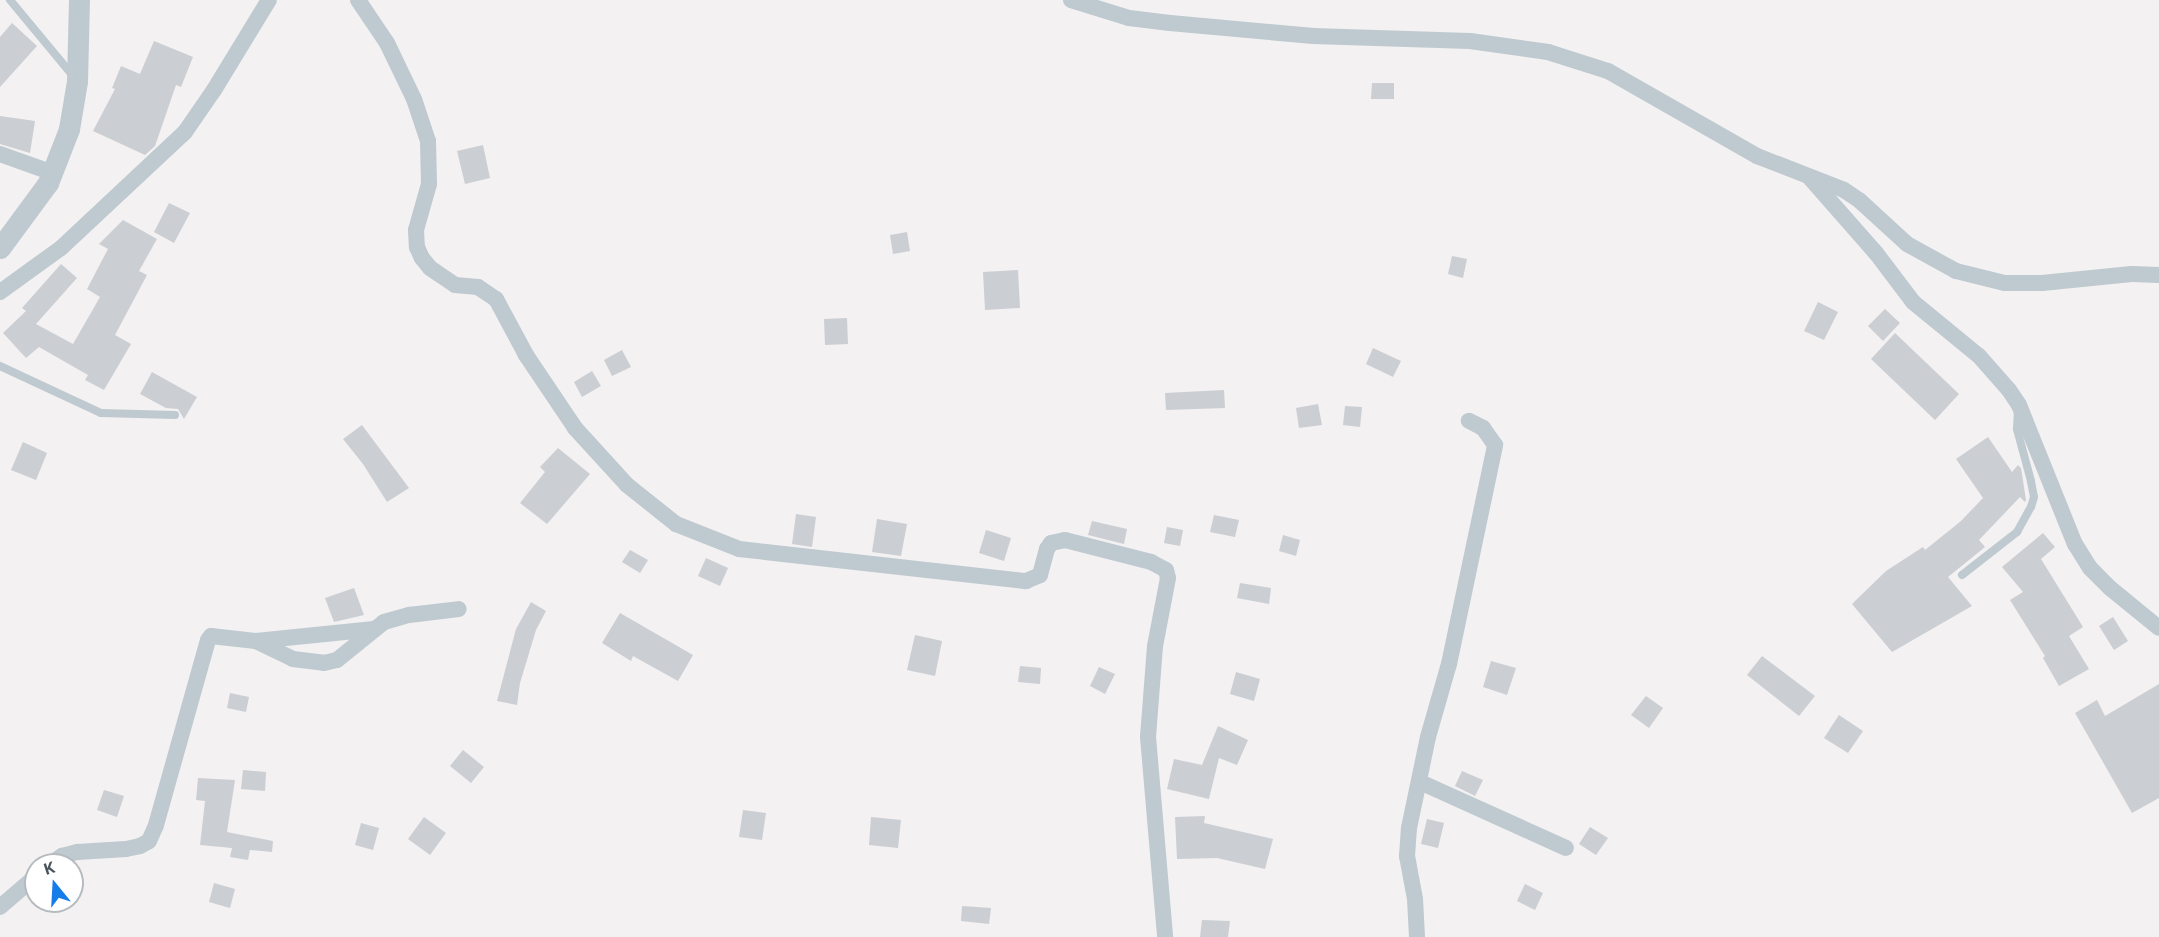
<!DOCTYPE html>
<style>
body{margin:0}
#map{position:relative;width:2159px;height:937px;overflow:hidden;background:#f3f1f1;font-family:"Open Sans",sans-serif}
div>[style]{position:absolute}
.building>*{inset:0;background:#cbced3}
.service>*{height:8px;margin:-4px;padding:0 4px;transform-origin:4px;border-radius:4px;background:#bec9d0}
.minor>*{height:16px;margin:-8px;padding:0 8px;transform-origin:8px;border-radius:8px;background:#bec9d0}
.tertiary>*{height:21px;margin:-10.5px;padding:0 10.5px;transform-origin:10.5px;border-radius:10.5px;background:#bec9d0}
span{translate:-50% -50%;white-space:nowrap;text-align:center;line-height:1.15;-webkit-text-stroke:4.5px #fff;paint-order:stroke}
.north{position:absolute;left:24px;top:853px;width:60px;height:60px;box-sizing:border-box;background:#fff;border:2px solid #b6bbbf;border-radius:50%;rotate:342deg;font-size:16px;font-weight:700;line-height:24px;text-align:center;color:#48555f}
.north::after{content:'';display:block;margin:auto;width:21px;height:27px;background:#147dea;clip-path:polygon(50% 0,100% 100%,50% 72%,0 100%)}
</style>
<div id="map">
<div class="building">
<i style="clip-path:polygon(12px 23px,37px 46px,0 87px,0 37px)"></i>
<i style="clip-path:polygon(154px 41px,193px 57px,181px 87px,176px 85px,155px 146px,145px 155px,93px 131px,115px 89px,112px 88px,121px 66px,140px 74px)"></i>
<i style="clip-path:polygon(1372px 83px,1394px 83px,1394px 99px,1371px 99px)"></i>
<i style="clip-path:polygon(0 116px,35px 121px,30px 153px,0 144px)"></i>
<i style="clip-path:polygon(483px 145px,490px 178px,465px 184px,457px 151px)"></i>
<i style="clip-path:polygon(169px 203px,190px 213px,174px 243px,154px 232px)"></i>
<i style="clip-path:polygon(123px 220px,157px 239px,139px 271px,147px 275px,115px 335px,131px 344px,104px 390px,85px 380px,88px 375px,39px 347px,26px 358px,3px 333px,26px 311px,22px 308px,61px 264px,77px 278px,36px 324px,73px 344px,100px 297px,87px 289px,108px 249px,99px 244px)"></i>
<i style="clip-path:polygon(907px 232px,910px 251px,893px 254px,890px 235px)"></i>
<i style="clip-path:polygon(1452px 256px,1467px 259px,1463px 278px,1448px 274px)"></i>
<i style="clip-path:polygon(1018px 270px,1020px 308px,985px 310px,983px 272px)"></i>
<i style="clip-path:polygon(1818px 302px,1838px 312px,1824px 340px,1804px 331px)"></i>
<i style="clip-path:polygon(1885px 309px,1900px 323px,1883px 341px,1868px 326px)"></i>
<i style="clip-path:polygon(847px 318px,848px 344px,825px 345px,824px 319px)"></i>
<i style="clip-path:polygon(1895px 333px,1959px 394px,1935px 420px,1871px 359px)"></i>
<i style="clip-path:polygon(1373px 348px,1401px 361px,1393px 377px,1366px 364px)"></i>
<i style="clip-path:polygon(622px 350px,631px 367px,612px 376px,604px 360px)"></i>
<i style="clip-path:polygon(592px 371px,601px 386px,582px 397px,574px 382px)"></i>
<i style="clip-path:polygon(152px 372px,197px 397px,184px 419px,178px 409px,166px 408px,140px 394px)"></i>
<i style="clip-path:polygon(1224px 390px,1225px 408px,1166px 410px,1165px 393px)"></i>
<i style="clip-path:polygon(1318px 404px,1322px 425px,1299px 428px,1296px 408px)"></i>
<i style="clip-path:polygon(1345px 406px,1362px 407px,1360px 427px,1343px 425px)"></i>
<i style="clip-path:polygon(362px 425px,409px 488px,387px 502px,363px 464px,343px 439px)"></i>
<i style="clip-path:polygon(1988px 437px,2012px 472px,2018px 465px,2021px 468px,2026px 500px,2025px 502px,2020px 497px,1979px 540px,1985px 547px,1948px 577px,1972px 606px,1892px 652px,1852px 604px,1886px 571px,1923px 547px,1925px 550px,1961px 521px,1983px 498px,1956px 459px)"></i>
<i style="clip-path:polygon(23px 442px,47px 453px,36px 480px,11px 470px)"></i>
<i style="clip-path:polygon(558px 448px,590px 474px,547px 524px,520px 503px,545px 472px,540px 467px)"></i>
<i style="clip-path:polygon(796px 514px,816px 517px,812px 547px,792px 544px)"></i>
<i style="clip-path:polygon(1214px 515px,1239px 520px,1235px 537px,1210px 532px)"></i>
<i style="clip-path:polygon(877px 519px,907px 524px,901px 556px,872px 552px)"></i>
<i style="clip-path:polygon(1092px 521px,1127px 529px,1124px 544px,1088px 535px)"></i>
<i style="clip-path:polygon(1167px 527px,1183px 530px,1180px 546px,1164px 543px)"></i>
<i style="clip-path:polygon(986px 530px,1011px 538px,1004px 561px,979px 553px)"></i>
<i style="clip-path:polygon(2043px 533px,2055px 547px,2041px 559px,2083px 627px,2069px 636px,2089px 669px,2059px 686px,2043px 658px,2045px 656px,2010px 600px,2023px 592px,2002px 567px)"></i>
<i style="clip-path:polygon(1283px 535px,1300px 540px,1296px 556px,1279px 551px)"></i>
<i style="clip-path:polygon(630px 550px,648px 560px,640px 573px,622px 562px)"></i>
<i style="clip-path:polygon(706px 558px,728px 568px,720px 586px,698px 576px)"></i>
<i style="clip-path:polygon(1240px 583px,1271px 588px,1269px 604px,1237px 598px)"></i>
<i style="clip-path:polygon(354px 588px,364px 615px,334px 622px,325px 598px)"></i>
<i style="clip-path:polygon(531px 602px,546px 611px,536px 630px,520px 683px,517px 705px,497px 701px,516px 629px)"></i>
<i style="clip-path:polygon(620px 613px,693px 655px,678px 681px,633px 656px,631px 661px,602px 643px)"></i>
<i style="clip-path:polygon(2113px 617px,2128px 641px,2114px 650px,2099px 626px)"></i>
<i style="clip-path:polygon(915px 635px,942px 641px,935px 676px,907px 670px)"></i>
<i style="clip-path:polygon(1762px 656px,1815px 696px,1799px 716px,1747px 675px)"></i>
<i style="clip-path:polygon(1491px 661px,1516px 668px,1507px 695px,1483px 687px)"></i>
<i style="clip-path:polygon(1020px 666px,1041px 668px,1040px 684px,1018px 682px)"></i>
<i style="clip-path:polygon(1099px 667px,1115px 674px,1105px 694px,1090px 686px)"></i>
<i style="clip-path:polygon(1236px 672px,1260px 679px,1254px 701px,1230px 694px)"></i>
<i style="clip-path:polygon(2159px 684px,2159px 798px,2132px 813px,2075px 713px,2097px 700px,2105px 716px)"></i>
<i style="clip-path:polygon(230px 693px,249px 697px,246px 712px,227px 708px)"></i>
<i style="clip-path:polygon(1646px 696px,1663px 708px,1649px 728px,1631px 715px)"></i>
<i style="clip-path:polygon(1839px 715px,1863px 731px,1848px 753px,1824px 738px)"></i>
<i style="clip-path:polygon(1218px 726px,1248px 740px,1237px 765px,1219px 758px,1209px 799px,1167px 789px,1174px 759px,1202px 765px)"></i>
<i style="clip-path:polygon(463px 750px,484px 767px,471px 783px,450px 766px)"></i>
<i style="clip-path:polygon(243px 770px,266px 772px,265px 791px,241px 789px)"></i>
<i style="clip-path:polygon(1462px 771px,1483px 780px,1475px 796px,1455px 786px)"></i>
<i style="clip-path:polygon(198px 778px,235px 780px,227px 832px,273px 841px,272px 852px,250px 850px,248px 860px,230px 857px,232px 848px,200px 845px,205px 801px,196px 800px)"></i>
<i style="clip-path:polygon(104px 790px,124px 796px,117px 817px,97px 810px)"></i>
<i style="clip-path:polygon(743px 810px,766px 813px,762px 840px,739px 837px)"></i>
<i style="clip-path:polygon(1205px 816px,1204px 823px,1273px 839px,1265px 869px,1217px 858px,1177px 859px,1175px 817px)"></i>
<i style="clip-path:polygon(424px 817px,446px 833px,430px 855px,408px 839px)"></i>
<i style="clip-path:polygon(871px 817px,901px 820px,898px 848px,869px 845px)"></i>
<i style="clip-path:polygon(1427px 819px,1444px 823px,1438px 848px,1421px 844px)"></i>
<i style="clip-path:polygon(361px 823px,379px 828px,373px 850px,355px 845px)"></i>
<i style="clip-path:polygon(1590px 827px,1608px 838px,1596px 855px,1579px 844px)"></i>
<i style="clip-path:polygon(214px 883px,235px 889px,230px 908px,209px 902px)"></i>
<i style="clip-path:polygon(1525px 884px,1543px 893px,1535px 910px,1517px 901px)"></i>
<i style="clip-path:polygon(962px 906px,991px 908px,989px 924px,961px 921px)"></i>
<i style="clip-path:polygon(1202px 920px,1230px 921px,1228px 937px,1200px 937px)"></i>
</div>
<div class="service">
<i style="left:10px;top:0;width:99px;rotate:50.3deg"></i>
<i style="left:0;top:366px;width:111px;rotate:25deg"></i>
<i style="left:101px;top:413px;width:74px;rotate:1.5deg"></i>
<i style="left:1962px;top:575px;width:70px;rotate:-38deg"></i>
<i style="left:2017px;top:532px;width:29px;rotate:-61deg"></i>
<i style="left:2031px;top:507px;width:10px;rotate:-73deg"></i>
<i style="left:2034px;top:497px;width:16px;rotate:-101deg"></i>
<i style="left:2031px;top:481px;width:54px;rotate:-105.1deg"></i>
<i style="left:2017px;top:429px;width:17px;rotate:-87deg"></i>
</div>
<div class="minor">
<i style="left:358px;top:0;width:52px;rotate:56deg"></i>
<i style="left:387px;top:43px;width:62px;rotate:64.3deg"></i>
<i style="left:414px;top:99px;width:44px;rotate:71.6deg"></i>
<i style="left:428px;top:141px;width:43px;rotate:88.7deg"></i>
<i style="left:429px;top:184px;width:48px;rotate:105.8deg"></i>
<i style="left:416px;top:230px;width:17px;rotate:87deg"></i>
<i style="left:417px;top:247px;width:12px;rotate:66deg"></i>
<i style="left:422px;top:258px;width:13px;rotate:51deg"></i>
<i style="left:430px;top:268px;width:30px;rotate:34deg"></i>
<i style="left:455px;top:285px;width:23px;rotate:5deg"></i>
<i style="left:478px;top:287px;width:22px;rotate:34deg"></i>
<i style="left:496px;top:299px;width:64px;rotate:61.8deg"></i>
<i style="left:526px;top:355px;width:88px;rotate:56.1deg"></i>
<i style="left:575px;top:428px;width:77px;rotate:47.6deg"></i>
<i style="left:627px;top:485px;width:63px;rotate:38.5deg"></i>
<i style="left:676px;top:524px;width:68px;rotate:21.6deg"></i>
<i style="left:739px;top:549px;width:289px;rotate:6.4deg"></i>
<i style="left:1026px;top:581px;width:15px;rotate:-23deg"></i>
<i style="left:1040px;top:575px;width:27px;rotate:-75deg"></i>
<i style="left:1047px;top:549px;width:7px;rotate:-56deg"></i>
<i style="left:1051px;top:543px;width:14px;rotate:-12deg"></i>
<i style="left:1065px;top:540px;width:89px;rotate:14.3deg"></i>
<i style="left:1151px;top:562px;width:17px;rotate:28deg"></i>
<i style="left:1166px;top:570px;width:8px;rotate:76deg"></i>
<i style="left:1168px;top:578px;width:69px;rotate:100.8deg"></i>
<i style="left:1155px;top:646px;width:91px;rotate:94.4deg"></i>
<i style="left:1148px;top:737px;width:201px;rotate:85.1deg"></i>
<i style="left:1071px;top:0;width:61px;rotate:17.2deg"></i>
<i style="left:1129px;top:18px;width:41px;rotate:7deg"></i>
<i style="left:1170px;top:23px;width:144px;rotate:5.2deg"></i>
<i style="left:1313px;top:36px;width:157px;rotate:1.8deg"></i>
<i style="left:1470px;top:41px;width:79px;rotate:8deg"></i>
<i style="left:1548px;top:52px;width:63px;rotate:17.6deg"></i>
<i style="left:1608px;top:71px;width:172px;rotate:29.7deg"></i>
<i style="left:1757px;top:156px;width:93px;rotate:21.3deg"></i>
<i style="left:1844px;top:190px;width:18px;rotate:34deg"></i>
<i style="left:1859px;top:200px;width:65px;rotate:42.5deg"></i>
<i style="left:1907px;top:244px;width:56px;rotate:28.9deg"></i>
<i style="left:1956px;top:271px;width:50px;rotate:13.8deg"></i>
<i style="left:2005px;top:283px;width:37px"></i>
<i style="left:2042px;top:283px;width:90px;rotate:-5.7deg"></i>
<i style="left:2132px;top:274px;width:27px;rotate:2deg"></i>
<i style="left:0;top:154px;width:56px;rotate:19.7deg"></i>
<i style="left:1810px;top:178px;width:100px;rotate:48.7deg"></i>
<i style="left:1876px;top:253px;width:61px;rotate:52.9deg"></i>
<i style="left:1913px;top:302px;width:85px;rotate:39.3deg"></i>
<i style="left:1979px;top:356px;width:45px;rotate:48.6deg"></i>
<i style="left:2009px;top:390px;width:18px;rotate:56deg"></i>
<i style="left:2019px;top:405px;width:150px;rotate:68.1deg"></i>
<i style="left:2075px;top:544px;width:28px;rotate:58deg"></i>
<i style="left:2090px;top:568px;width:28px;rotate:45deg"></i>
<i style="left:2110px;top:588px;width:63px;rotate:39.2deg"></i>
<i style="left:0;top:292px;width:75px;rotate:-35.8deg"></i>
<i style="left:61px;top:248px;width:170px;rotate:-43.1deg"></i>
<i style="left:185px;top:132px;width:51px;rotate:-55.4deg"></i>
<i style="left:214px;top:90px;width:105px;rotate:-58.6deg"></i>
<i style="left:256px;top:641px;width:119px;rotate:-5.8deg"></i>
<i style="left:1420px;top:782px;width:160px;rotate:24.3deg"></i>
<i style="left:49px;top:865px;width:16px;rotate:-35deg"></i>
<i style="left:62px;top:856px;width:16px;rotate:-15deg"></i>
<i style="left:77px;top:852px;width:49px;rotate:-3.5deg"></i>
<i style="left:126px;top:849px;width:14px;rotate:-12deg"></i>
<i style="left:140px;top:846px;width:10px;rotate:-29deg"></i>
<i style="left:149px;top:841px;width:17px;rotate:-66deg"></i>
<i style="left:156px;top:825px;width:192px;rotate:-74.3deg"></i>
<i style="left:208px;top:640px;width:5px;rotate:-53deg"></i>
<i style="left:211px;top:636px;width:45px;rotate:6.3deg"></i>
<i style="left:256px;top:641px;width:41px;rotate:25.9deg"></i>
<i style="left:293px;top:659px;width:31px;rotate:7deg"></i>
<i style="left:324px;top:663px;width:13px;rotate:-13deg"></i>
<i style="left:337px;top:660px;width:60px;rotate:-39deg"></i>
<i style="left:384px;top:622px;width:26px;rotate:-16deg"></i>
<i style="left:409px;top:615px;width:50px;rotate:-6.8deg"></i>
<i style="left:0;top:907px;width:48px;rotate:-40.7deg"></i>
<i style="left:1417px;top:937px;width:38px;rotate:-93deg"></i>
<i style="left:1415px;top:899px;width:44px;rotate:-100.5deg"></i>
<i style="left:1407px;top:856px;width:28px;rotate:-86deg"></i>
<i style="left:1409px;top:828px;width:93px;rotate:-78.2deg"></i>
<i style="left:1428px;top:737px;width:76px;rotate:-74deg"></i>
<i style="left:1449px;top:664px;width:224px;rotate:-78.1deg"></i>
<i style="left:1495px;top:445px;width:21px;rotate:-125deg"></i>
<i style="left:1483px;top:428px;width:16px;rotate:-153deg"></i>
</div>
<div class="tertiary">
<i style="left:0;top:248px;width:81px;rotate:-53.6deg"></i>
<i style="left:48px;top:183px;width:58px;rotate:-68.7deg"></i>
<i style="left:69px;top:129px;width:49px;rotate:-80.5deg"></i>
<i style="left:77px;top:81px;width:81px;rotate:-88.6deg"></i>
</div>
<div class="north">K</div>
</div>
